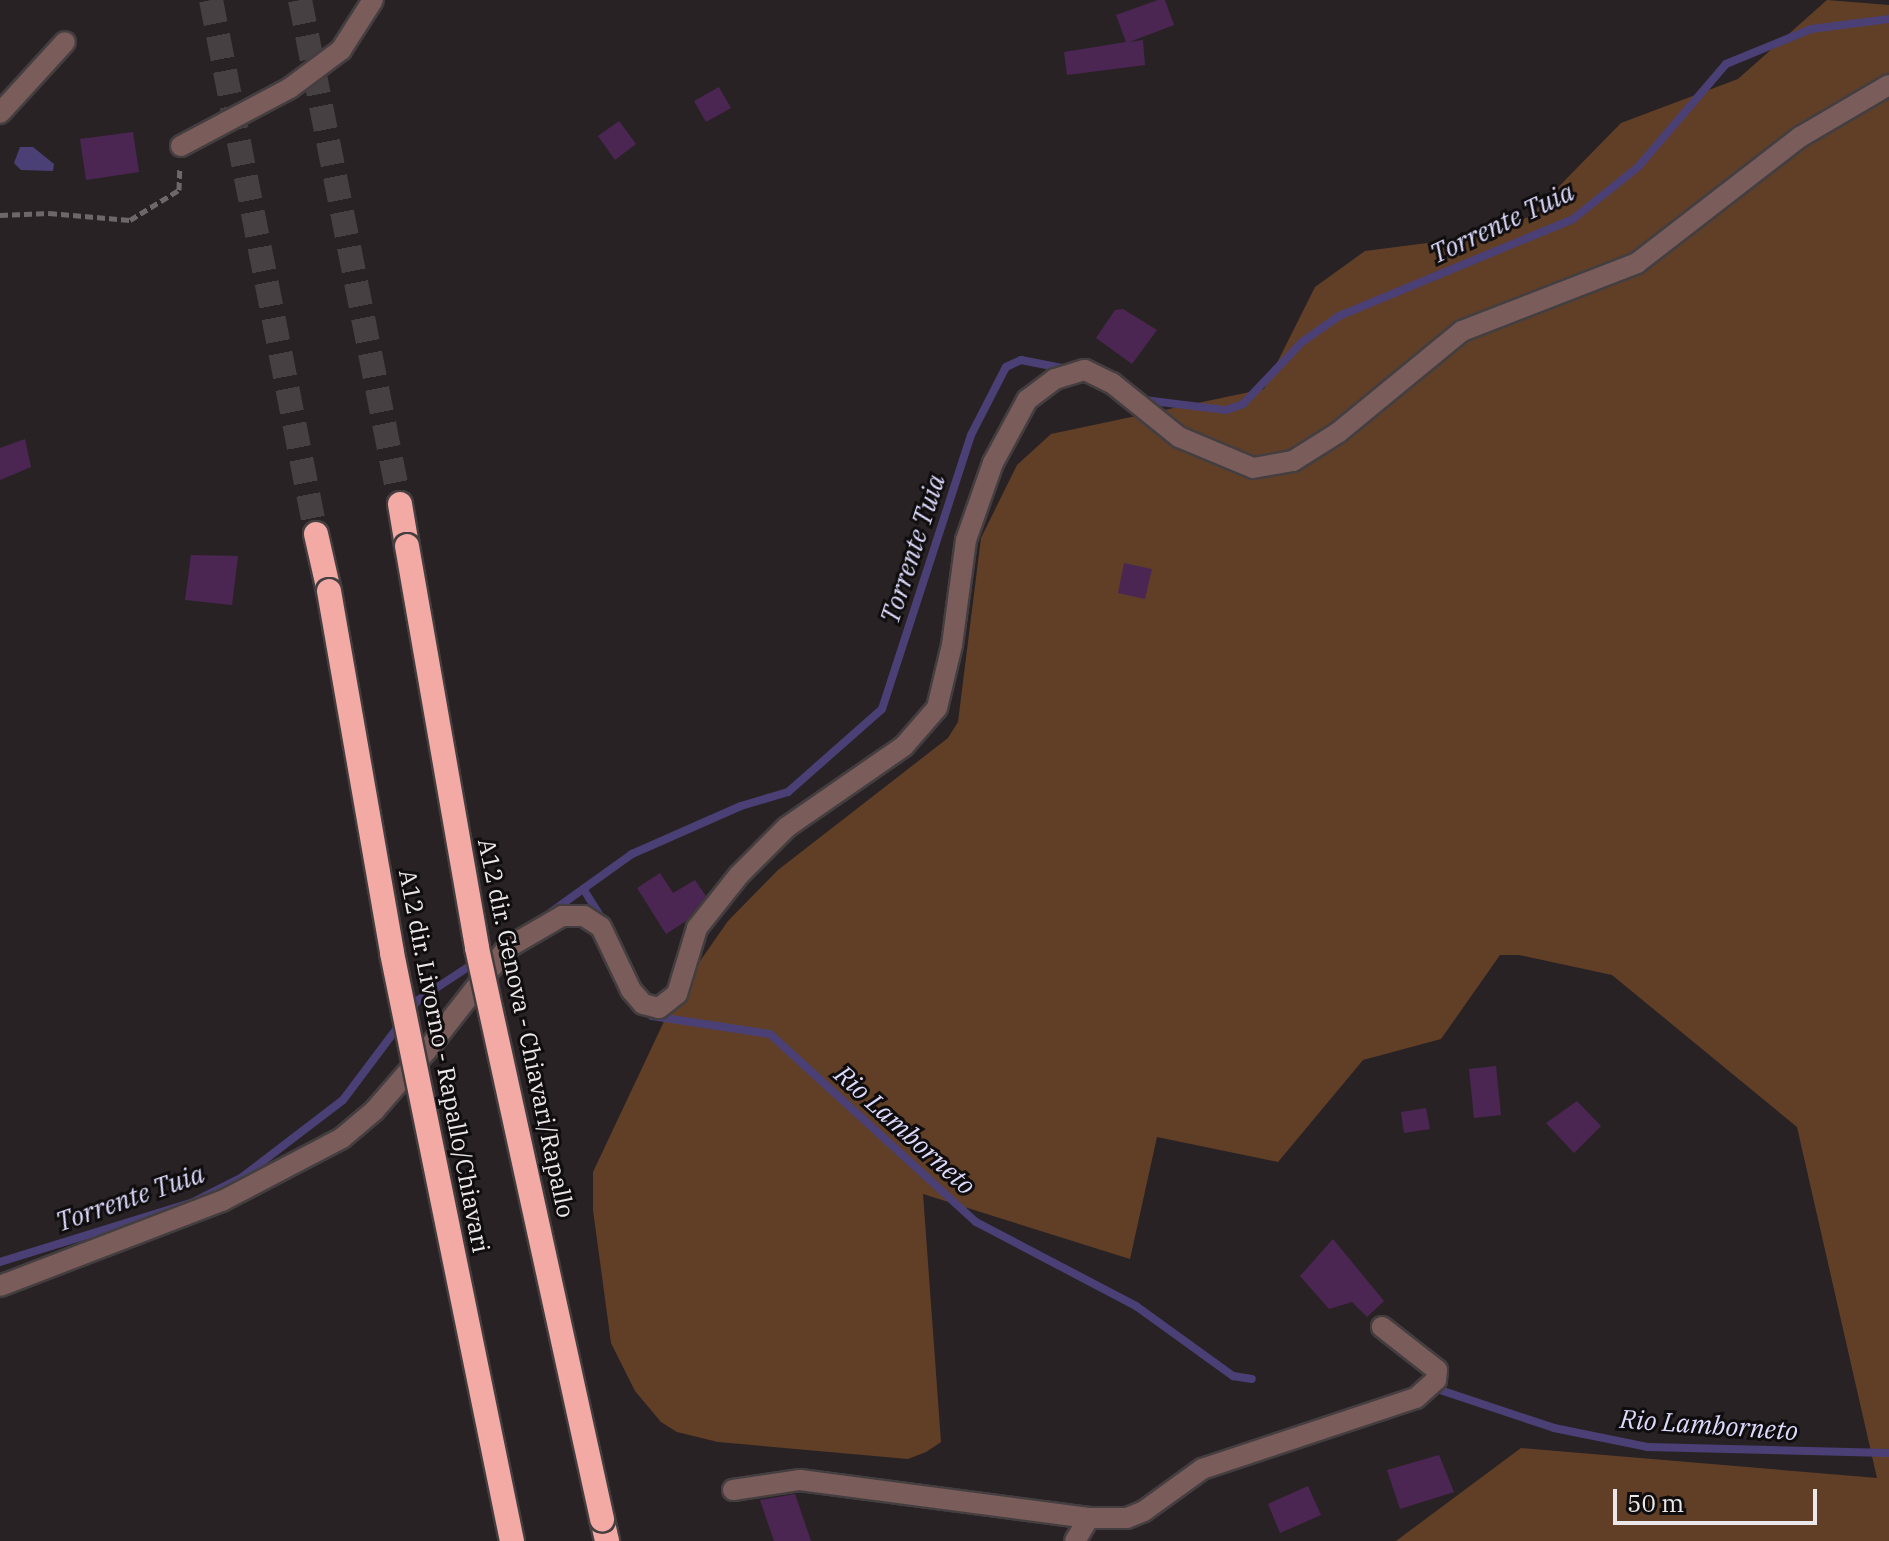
<!DOCTYPE html>
<style>
body{margin:0}
#map{position:relative;width:1889px;height:1541px;overflow:hidden;background:#292225;font-family:"IBM Plex Serif",serif}
div>[style]{position:absolute}
.green>*{inset:0;background:#613f27}
.water>*{inset:0;background:#4a4076}
.stream>*{height:8px;margin:-4px;padding:0 4px;transform-origin:4px;border-radius:4px;background:#4a4076}
.building>*{inset:0;background:#4c2653}
.highway-tunnel>*{height:24px;margin-top:-12px;transform-origin:0;background:repeating-linear-gradient(90deg,#464042 0 24px,transparent 0 36px)}
.path>*{height:5px;margin-top:-2.5px;transform-origin:0;background:repeating-linear-gradient(90deg,#6e676a 0 8px,transparent 0 12px)}
.roads{filter:drop-shadow(2px 0 #443e40) drop-shadow(-2px 0 #443e40) drop-shadow(0 2px #443e40) drop-shadow(0 -2px #443e40)}
.minor>*{height:20px;margin:-10px;padding:0 10px;transform-origin:10px;border-radius:10px;background:#7a5c5a}
.highway>*{height:24px;margin:-12px;padding:0 12px;transform-origin:12px;border-radius:12px;background:#f3a9a4}
.bridges{filter:drop-shadow(2px 0 #443e40) drop-shadow(-2px 0 #443e40) drop-shadow(0 2px #443e40) drop-shadow(0 -2px #443e40)}
.highway-bridge>*{height:24px;margin:-12px;padding:0 12px;transform-origin:12px;border-radius:12px;background:#f3a9a4}
span{translate:-50% -50%;white-space:nowrap;text-align:center;line-height:1.15;-webkit-text-stroke:6px #100d0e;paint-order:stroke}
.street-label{font-size:24px;color:#ece7e9}
.water-label{font-size:26px;color:#dddafd;font-style:italic}
.scale{position:absolute;left:1613px;top:1489px;width:204px;height:36px;box-sizing:border-box;border:4px solid #ece7e9;border-top:0;padding-left:10px;font-size:24px;line-height:28px;white-space:nowrap;color:#ece7e9;-webkit-text-stroke:6px #100d0e;paint-order:stroke}
</style>
<div id="map">
<div class="green">
<i style="clip-path:polygon(1827px 0,1889px 5px,1889px 1541px,1396px 1541px,1521px 1448px,1877px 1478px,1797px 1127px,1612px 975px,1519px 955px,1500px 955px,1441px 1039px,1363px 1060px,1278px 1162px,1157px 1137px,1130px 1259px,923px 1194px,941px 1442px,926px 1452px,908px 1459px,718px 1442px,677px 1432px,661px 1422px,635px 1391px,611px 1343px,593px 1210px,593px 1172px,677px 994px,728px 921px,778px 870px,948px 738px,958px 722px,981px 538px,1017px 465px,1051px 434px,1264px 389px,1315px 287px,1365px 251px,1497px 234px,1531px 215px,1621px 123px,1738px 79px)"></i>
</div>
<div class="water">
<i style="clip-path:polygon(20px 147px,33px 147px,54px 164px,53px 171px,21px 170px,14px 163px)"></i>
</div>
<div class="stream">
<i style="left:1144px;top:400px;width:83px;rotate:7deg"></i>
<i style="left:1226px;top:410px;width:18px;rotate:-19deg"></i>
<i style="left:1243px;top:404px;width:86px;rotate:-46.4deg"></i>
<i style="left:1302px;top:342px;width:45px;rotate:-35.1deg"></i>
<i style="left:1339px;top:316px;width:253px;rotate:-22.5deg"></i>
<i style="left:1573px;top:219px;width:83px;rotate:-38.7deg"></i>
<i style="left:1638px;top:167px;width:135px;rotate:-49.5deg"></i>
<i style="left:1726px;top:64px;width:92px;rotate:-22.4deg"></i>
<i style="left:1811px;top:29px;width:79px;rotate:-7.3deg"></i>
<i style="left:584px;top:890px;width:39px;rotate:58deg"></i>
<i style="left:551px;top:912px;width:100px;rotate:-35.6deg"></i>
<i style="left:632px;top:854px;width:119px;rotate:-23.8deg"></i>
<i style="left:741px;top:806px;width:49px;rotate:-16.6deg"></i>
<i style="left:788px;top:792px;width:125px;rotate:-41.4deg"></i>
<i style="left:882px;top:709px;width:288px;rotate:-72deg"></i>
<i style="left:971px;top:435px;width:76px;rotate:-62.8deg"></i>
<i style="left:1006px;top:367px;width:17px;rotate:-25deg"></i>
<i style="left:1021px;top:360px;width:52px;rotate:11.1deg"></i>
<i style="left:408px;top:1013px;width:16px;rotate:-52deg"></i>
<i style="left:418px;top:1000px;width:98px;rotate:-33.4deg"></i>
<i style="left:652px;top:1016px;width:119px;rotate:8.7deg"></i>
<i style="left:770px;top:1034px;width:279px;rotate:42.4deg"></i>
<i style="left:976px;top:1222px;width:181px;rotate:27.7deg"></i>
<i style="left:1136px;top:1306px;width:120px;rotate:35.8deg"></i>
<i style="left:1233px;top:1376px;width:19px;rotate:9deg"></i>
<i style="left:0;top:1262px;width:200px;rotate:-17.2deg"></i>
<i style="left:191px;top:1203px;width:56px;rotate:-26.6deg"></i>
<i style="left:241px;top:1178px;width:128px;rotate:-37.4deg"></i>
<i style="left:343px;top:1100px;width:95px;rotate:-53.1deg"></i>
<i style="left:1437px;top:1389px;width:123px;rotate:18.4deg"></i>
<i style="left:1554px;top:1428px;width:95px;rotate:11.5deg"></i>
<i style="left:1647px;top:1447px;width:242px;rotate:1.4deg"></i>
</div>
<div class="building">
<i style="clip-path:polygon(1158px 0,1165px 0,1174px 25px,1129px 42px,1143px 40px,1145px 65px,1067px 75px,1064px 52px,1126px 42px,1116px 15px)"></i>
<i style="clip-path:polygon(719px 87px,731px 108px,706px 122px,694px 101px)"></i>
<i style="clip-path:polygon(619px 121px,636px 144px,615px 160px,598px 136px)"></i>
<i style="clip-path:polygon(133px 132px,139px 172px,86px 180px,80px 139px)"></i>
<i style="clip-path:polygon(1123px 309px,1157px 330px,1132px 364px,1096px 338px,1115px 310px)"></i>
<i style="clip-path:polygon(25px 439px,31px 467px,0 480px,0 448px)"></i>
<i style="clip-path:polygon(191px 555px,238px 556px,232px 605px,185px 600px)"></i>
<i style="clip-path:polygon(1124px 563px,1152px 569px,1145px 599px,1118px 593px)"></i>
<i style="clip-path:polygon(660px 873px,673px 893px,695px 880px,706px 896px,686px 921px,666px 934px,637px 888px)"></i>
<i style="clip-path:polygon(1496px 1066px,1501px 1115px,1474px 1118px,1469px 1069px)"></i>
<i style="clip-path:polygon(1577px 1101px,1601px 1126px,1574px 1153px,1546px 1123px)"></i>
<i style="clip-path:polygon(1426px 1108px,1430px 1129px,1404px 1133px,1401px 1112px)"></i>
<i style="clip-path:polygon(1333px 1239px,1384px 1301px,1367px 1317px,1352px 1302px,1329px 1309px,1300px 1276px)"></i>
<i style="clip-path:polygon(1439px 1455px,1454px 1492px,1400px 1509px,1387px 1470px)"></i>
<i style="clip-path:polygon(1308px 1486px,1321px 1515px,1280px 1533px,1268px 1504px)"></i>
<i style="clip-path:polygon(795px 1494px,811px 1541px,774px 1541px,760px 1500px)"></i>
</div>
<div class="highway-tunnel">
<i style="left:211px;top:0;width:544px;rotate:78.88deg"></i>
<i style="left:300px;top:0;width:514px;rotate:78.78deg"></i>
</div>
<div class="path">
<i style="left:0;top:215px;width:49px;rotate:-2.3deg"></i>
<i style="left:49px;top:213px;width:81px;rotate:4.9deg"></i>
<i style="left:130px;top:220px;width:57px;rotate:-31.5deg"></i>
<i style="left:179px;top:190px;width:23px;rotate:-88deg"></i>
</div>
<div class="roads">
<div class="minor">
<i style="left:0;top:113px;width:96px;rotate:-47.5deg"></i>
<i style="left:181px;top:146px;width:123px;rotate:-28deg"></i>
<i style="left:290px;top:88px;width:64px;rotate:-36.7deg"></i>
<i style="left:341px;top:50px;width:59px;rotate:-57.4deg"></i>
<i style="left:0;top:1286px;width:238px;rotate:-21deg"></i>
<i style="left:222px;top:1201px;width:136px;rotate:-27.7deg"></i>
<i style="left:342px;top:1138px;width:42px;rotate:-40.2deg"></i>
<i style="left:374px;top:1111px;width:81px;rotate:-49deg"></i>
<i style="left:427px;top:1050px;width:130px;rotate:-51.9deg"></i>
<i style="left:507px;top:948px;width:64px;rotate:-30.2deg"></i>
<i style="left:562px;top:916px;width:22px"></i>
<i style="left:584px;top:916px;width:20px;rotate:33deg"></i>
<i style="left:601px;top:927px;width:70px;rotate:64.5deg"></i>
<i style="left:631px;top:990px;width:18px;rotate:49deg"></i>
<i style="left:643px;top:1004px;width:16px;rotate:14deg"></i>
<i style="left:659px;top:1008px;width:23px;rotate:-38deg"></i>
<i style="left:677px;top:994px;width:69px;rotate:-73.1deg"></i>
<i style="left:697px;top:928px;width:68px;rotate:-51.6deg"></i>
<i style="left:739px;top:875px;width:68px;rotate:-45deg"></i>
<i style="left:787px;top:827px;width:142px;rotate:-34.7deg"></i>
<i style="left:904px;top:746px;width:50px;rotate:-49deg"></i>
<i style="left:937px;top:708px;width:65px;rotate:-76.6deg"></i>
<i style="left:952px;top:645px;width:106px;rotate:-82.4deg"></i>
<i style="left:966px;top:540px;width:82px;rotate:-70.7deg"></i>
<i style="left:993px;top:463px;width:72px;rotate:-61.6deg"></i>
<i style="left:1027px;top:400px;width:35px;rotate:-37deg"></i>
<i style="left:1055px;top:379px;width:31px;rotate:-17deg"></i>
<i style="left:1085px;top:370px;width:30px;rotate:26deg"></i>
<i style="left:1112px;top:383px;width:86px;rotate:38.9deg"></i>
<i style="left:1179px;top:437px;width:80px;rotate:22.7deg"></i>
<i style="left:1253px;top:468px;width:41px;rotate:-9.9deg"></i>
<i style="left:1293px;top:461px;width:54px;rotate:-32.2deg"></i>
<i style="left:1339px;top:432px;width:159px;rotate:-39.4deg"></i>
<i style="left:1462px;top:331px;width:188px;rotate:-21.2deg"></i>
<i style="left:1637px;top:263px;width:206px;rotate:-37.7deg"></i>
<i style="left:1800px;top:137px;width:103px;rotate:-30.3deg"></i>
<i style="left:733px;top:1490px;width:68px;rotate:-8.5deg"></i>
<i style="left:800px;top:1480px;width:291px;rotate:7.5deg"></i>
<i style="left:1075px;top:1541px;width:27px;rotate:-59deg"></i>
<i style="left:1089px;top:1518px;width:38px"></i>
<i style="left:1127px;top:1518px;width:18px;rotate:-22deg"></i>
<i style="left:1144px;top:1511px;width:72px;rotate:-35.9deg"></i>
<i style="left:1202px;top:1469px;width:225px;rotate:-18.4deg"></i>
<i style="left:1416px;top:1398px;width:27px;rotate:-42deg"></i>
<i style="left:1436px;top:1380px;width:10px;rotate:-84deg"></i>
<i style="left:1437px;top:1370px;width:70px;rotate:-142deg"></i>
</div>
<div class="highway">
<i style="left:400px;top:504px;width:43px;rotate:80.5deg"></i>
<i style="left:316px;top:534px;width:58px;rotate:77.2deg"></i>
<i style="left:602px;top:1519px;width:23px;rotate:77deg"></i>
</div>
</div>
<div class="bridges">
<div class="highway-bridge">
<i style="left:407px;top:546px;width:408px;rotate:80.1deg"></i>
<i style="left:477px;top:948px;width:585px;rotate:77.65deg"></i>
<i style="left:329px;top:591px;width:367px;rotate:80.1deg"></i>
<i style="left:392px;top:953px;width:600px;rotate:78.47deg"></i>
</div>
</div>
<div class="street-label">
<span style="left:526px;top:1028px;rotate:78deg">A12 dir. Genova - Chiavari/Rapallo</span>
<span style="left:444px;top:1061px;rotate:79deg">A12 dir. Livorno - Rapallo/Chiavari</span>
</div>
<div class="water-label">
<span style="left:1502px;top:223px;rotate:-25deg">Torrente Tuia</span>
<span style="left:913px;top:549px;rotate:-72deg">Torrente Tuia</span>
<span style="left:905px;top:1130px;rotate:42deg">Rio Lamborneto</span>
<span style="left:130px;top:1198px;rotate:-19deg">Torrente Tuia</span>
<span style="left:1709px;top:1425px;rotate:4deg">Rio Lamborneto</span>
</div>
<div class="scale">50 m</div>
</div>
